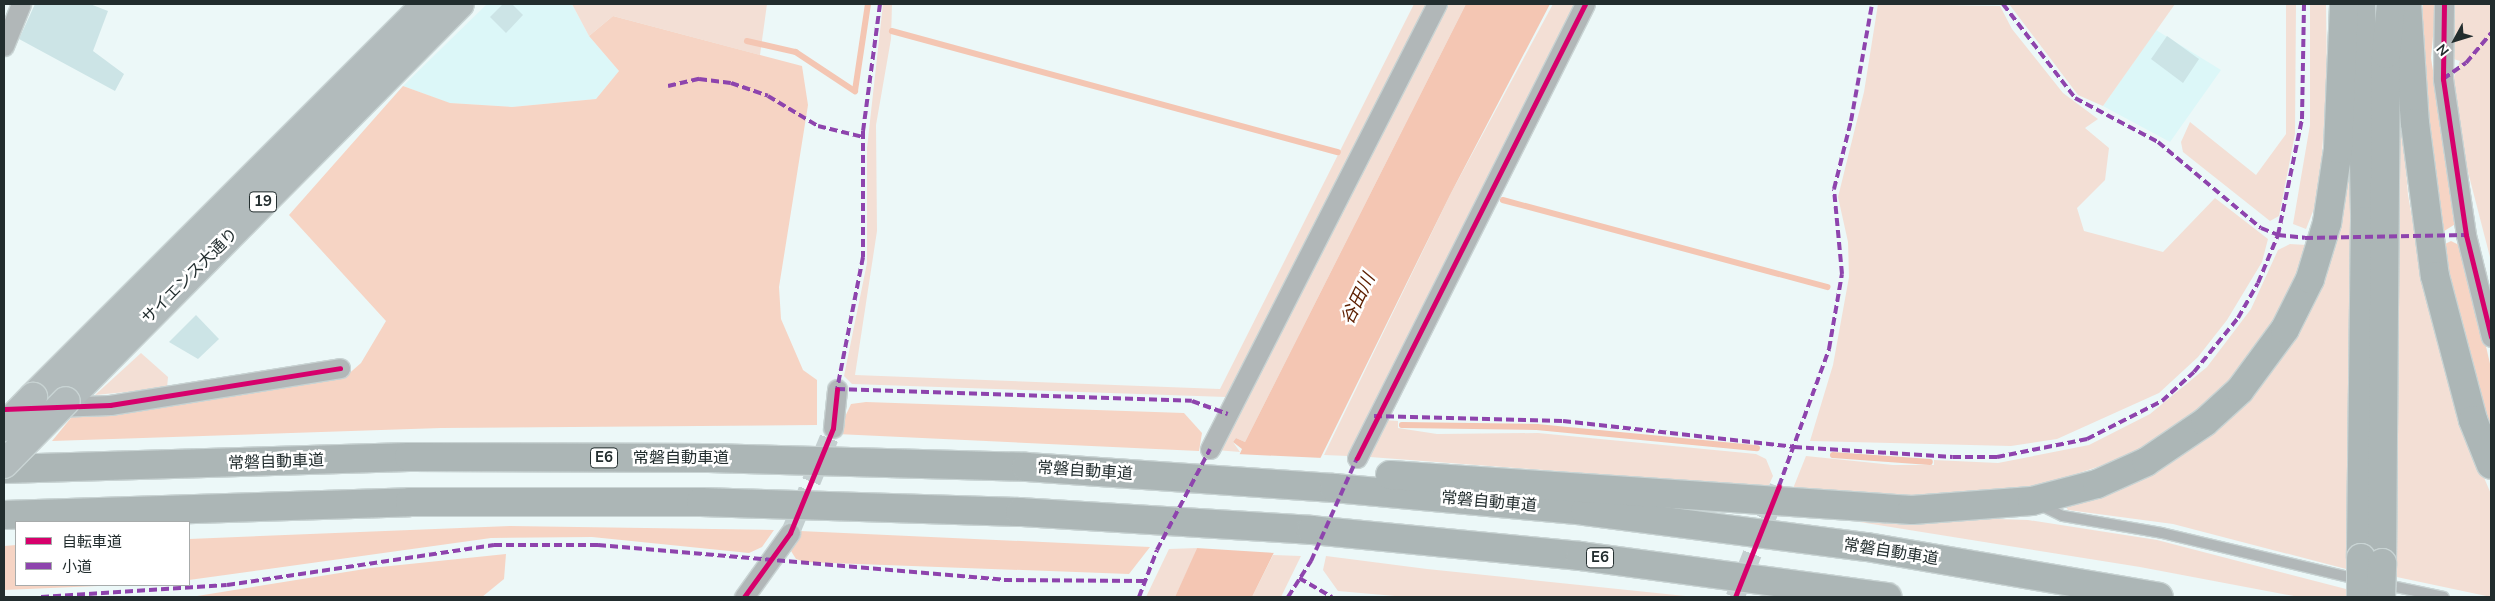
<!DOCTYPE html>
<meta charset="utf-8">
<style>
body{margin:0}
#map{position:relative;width:2495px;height:601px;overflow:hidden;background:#ecf8f8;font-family:"Nunito Sans","Noto Sans JP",sans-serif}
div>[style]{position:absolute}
.built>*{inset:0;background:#dcf7f8}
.green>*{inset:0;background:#f3dfd5}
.forest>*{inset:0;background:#f6d4c4}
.water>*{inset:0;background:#f4c6b3}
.pier>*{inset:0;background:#ecf8f8}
.stream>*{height:5.5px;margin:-2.75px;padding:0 2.75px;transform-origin:2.75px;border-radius:2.75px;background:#f4c6b3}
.building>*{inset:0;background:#cce4e6}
.street-tunnel>*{height:19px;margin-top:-9.5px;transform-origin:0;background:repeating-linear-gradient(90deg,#c4cfd0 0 19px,transparent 0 28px)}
.roads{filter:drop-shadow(1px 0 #c8d3d3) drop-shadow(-1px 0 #c8d3d3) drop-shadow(0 1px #c8d3d3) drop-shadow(0 -1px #c8d3d3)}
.lane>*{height:10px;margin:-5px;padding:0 5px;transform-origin:5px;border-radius:5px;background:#b1b7b8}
.street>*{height:19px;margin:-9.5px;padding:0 9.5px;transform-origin:9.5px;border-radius:9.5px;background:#b1b7b8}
.primary>*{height:28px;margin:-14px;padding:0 14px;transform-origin:14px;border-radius:14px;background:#b2bbbc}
.highway>*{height:28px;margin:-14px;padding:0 14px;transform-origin:14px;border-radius:14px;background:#acb6b6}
.bridges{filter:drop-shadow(1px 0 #c8d3d3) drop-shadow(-1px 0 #c8d3d3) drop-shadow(0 1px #c8d3d3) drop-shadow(0 -1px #c8d3d3)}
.primary-bridge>*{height:28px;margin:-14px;padding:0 14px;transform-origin:14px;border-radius:14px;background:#b2bbbc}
.highway-bridge>*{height:28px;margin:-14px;padding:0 14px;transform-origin:14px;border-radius:14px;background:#acb6b6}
.quiet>*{height:4px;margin-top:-2px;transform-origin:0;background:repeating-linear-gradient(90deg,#8e44ad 0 8px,transparent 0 12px)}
.cycleway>*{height:5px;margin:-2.5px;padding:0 2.5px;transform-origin:2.5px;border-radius:2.5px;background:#d6006c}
span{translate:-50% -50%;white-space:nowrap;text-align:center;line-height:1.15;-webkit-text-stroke:5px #fff;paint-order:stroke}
.shield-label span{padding:1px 4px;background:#fff;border:1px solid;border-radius:4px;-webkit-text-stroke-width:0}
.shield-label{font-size:15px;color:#222d2e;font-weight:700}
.street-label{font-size:16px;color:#222d2e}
.water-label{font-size:18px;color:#5e2002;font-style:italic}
.frame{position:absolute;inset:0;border:5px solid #222d2e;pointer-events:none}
.legend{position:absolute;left:15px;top:521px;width:175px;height:65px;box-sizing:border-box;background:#fff;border:1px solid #a7abab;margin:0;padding:6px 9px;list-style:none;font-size:15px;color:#222d2e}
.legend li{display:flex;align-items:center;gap:10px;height:25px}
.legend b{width:25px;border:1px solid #a7abab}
.north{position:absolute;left:2430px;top:15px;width:50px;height:50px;-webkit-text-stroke:4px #fff;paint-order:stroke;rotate:231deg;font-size:14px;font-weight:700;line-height:20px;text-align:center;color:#222d2e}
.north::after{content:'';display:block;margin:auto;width:18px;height:22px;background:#222d2e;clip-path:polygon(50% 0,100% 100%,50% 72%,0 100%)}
</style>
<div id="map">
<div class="built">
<i style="clip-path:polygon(487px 4px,572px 4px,589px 36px,619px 71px,596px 99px,512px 107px,449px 103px,403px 86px)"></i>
<i style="clip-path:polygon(2156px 30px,2221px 70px,2170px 142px,2103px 106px)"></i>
</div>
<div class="green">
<i style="clip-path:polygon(572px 4px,767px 4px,760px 55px,613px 16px,589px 36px)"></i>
<i style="clip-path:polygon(883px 4px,892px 4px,891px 39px,876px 125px,877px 231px,855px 375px,1220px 389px,1414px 4px,1427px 4px,1226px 397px,852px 384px,844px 376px,867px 263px,867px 148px)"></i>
<i style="clip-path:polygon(1444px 4px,1466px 4px,1245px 442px,1236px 438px,1233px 442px,1240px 452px,1216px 450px)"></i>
<i style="clip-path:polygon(1553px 4px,1575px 4px,1348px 456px,1324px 455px,1450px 195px)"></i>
<i style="clip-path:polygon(1878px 4px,2000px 6px,2012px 29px,2063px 93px,2098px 119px,2085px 128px,2109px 148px,2105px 180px,2077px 208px,2084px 231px,2163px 252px,2215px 198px,2268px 239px,2262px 262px,2227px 320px,2198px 357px,2159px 393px,2057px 439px,2011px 446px,1810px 441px,1833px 365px,1849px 277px,1848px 242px,1838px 197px,1864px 92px)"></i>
<i style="clip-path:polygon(2009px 4px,2175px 4px,2103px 106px,2078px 95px)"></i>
<i style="clip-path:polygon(2286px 4px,2296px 4px,2295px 134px,2279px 216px,2270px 221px,2183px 152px,2181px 142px,2190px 122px,2256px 175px,2286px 134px)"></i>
<i style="clip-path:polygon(2310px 4px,2326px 4px,2327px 81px,2319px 196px,2306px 229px,2293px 224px,2310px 125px)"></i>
<i style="clip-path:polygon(2449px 4px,2491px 4px,2491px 261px,2459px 137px,2451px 85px,2460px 61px,2447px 57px)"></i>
<i style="clip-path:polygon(2348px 32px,2352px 242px,2350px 570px,2173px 524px,2068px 510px,2064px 504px,2135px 476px,2308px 308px)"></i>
<i style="clip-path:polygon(2396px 34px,2408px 195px,2428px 307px,2456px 412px,2491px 494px,2491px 597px,2392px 576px)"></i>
<i style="clip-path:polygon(2290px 244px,2306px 245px,2294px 282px,2253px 356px,2222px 390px,2165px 437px,2128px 457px,2033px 488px,1908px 497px,1792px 491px,1806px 456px,1893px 465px,1934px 465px,1934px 460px,1998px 463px,2089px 445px,2150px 414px,2207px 367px,2251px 309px,2278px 250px)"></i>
<i style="clip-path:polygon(141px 353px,168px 377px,167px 388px,95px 395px)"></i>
<i style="clip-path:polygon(1385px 420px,1398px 421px,1398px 428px,1437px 434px,1538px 433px,1756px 454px,1766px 459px,1773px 476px,1768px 487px,1370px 457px,1369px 439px)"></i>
<i style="clip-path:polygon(1848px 514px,2028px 520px,2157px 540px,2346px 589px,2346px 597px,2299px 597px,2140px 567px,1847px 520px)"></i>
<i style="clip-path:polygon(1198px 548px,1175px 597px,1146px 597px,1169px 549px)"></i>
<i style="clip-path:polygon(1273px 555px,1301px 556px,1281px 597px,1252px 597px)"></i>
<i style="clip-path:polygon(1326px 556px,1427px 569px,1695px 597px,1406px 597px,1338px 591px,1323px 570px)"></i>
</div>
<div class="forest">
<i style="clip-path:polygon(2423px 4px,2436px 4px,2431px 58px,2457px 223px,2441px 233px,2421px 57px)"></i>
<i style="clip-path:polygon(613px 16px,802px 66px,808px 105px,779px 287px,781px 319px,803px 370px,817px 380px,817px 425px,441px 428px,52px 441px,75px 413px,153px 409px,345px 377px,361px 363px,386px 321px,289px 215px,403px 86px,450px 103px,512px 107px,596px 99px,619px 71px,589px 36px)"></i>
<i style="clip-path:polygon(2451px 241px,2463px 247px,2491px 368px,2491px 436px,2450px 288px,2445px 244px)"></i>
<i style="clip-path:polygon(866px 402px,1184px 413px,1202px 433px,1199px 451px,837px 434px,851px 404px)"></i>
<i style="clip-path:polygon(510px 526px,774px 530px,762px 547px,749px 553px,592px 537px,491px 538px,189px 580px,189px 539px)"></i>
<i style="clip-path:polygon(800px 531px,1150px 547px,1129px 574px,805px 562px,796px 559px,791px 551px)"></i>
<i style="clip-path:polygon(16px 545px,16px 585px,121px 585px,4px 590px,4px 546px)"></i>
<i style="clip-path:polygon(506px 554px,504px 579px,482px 597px,191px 597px,371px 568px)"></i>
</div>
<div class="water">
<i style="clip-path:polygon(1466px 4px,1550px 4px,1450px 195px,1252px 597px,1175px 597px,1242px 449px,1233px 442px,1236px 438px,1245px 442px)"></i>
</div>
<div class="pier">
<i style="clip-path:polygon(1237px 454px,1323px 458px,1276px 553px,1196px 548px)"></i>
</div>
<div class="stream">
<i style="left:892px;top:31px;width:462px;rotate:15.2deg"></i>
<i style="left:747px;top:41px;width:50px;rotate:12.7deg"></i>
<i style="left:796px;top:52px;width:71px;rotate:33.5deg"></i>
<i style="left:855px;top:91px;width:88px;rotate:-81.5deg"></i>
<i style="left:1503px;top:200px;width:336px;rotate:15deg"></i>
<i style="left:1402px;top:425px;width:135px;rotate:0.8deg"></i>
<i style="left:1537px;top:427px;width:221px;rotate:5.5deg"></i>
<i style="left:1833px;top:455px;width:97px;rotate:4.1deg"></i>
</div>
<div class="building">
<i style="clip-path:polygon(35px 4px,90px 4px,108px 11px,93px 51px,124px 74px,115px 91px,19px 39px)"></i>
<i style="clip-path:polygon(503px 4px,512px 4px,523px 15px,506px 33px,490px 17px)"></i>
<i style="clip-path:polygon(2167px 36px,2199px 59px,2183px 83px,2151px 59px)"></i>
<i style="clip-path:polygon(196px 315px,219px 339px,198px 359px,169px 342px)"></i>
</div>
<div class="street-tunnel">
<i style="left:790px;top:533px;width:113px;rotate:-67.7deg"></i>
<i style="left:1735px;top:597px;width:119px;rotate:-68.4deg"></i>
</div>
<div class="roads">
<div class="lane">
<i style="left:2040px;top:505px;width:25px;rotate:26deg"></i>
<i style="left:2063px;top:516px;width:100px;rotate:9.7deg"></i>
<i style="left:2162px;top:533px;width:204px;rotate:13.3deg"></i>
<i style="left:2382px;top:584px;width:63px;rotate:11.8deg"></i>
</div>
<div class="street">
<i style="left:2444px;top:4px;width:75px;rotate:90.8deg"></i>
<i style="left:2443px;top:79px;width:158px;rotate:81.6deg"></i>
<i style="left:2466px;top:235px;width:105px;rotate:76.2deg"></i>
<i style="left:4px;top:46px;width:45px;rotate:-68deg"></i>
<i style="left:54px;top:407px;width:56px;rotate:-2deg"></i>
<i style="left:110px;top:405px;width:233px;rotate:-9.1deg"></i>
<i style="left:833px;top:428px;width:39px;rotate:-84deg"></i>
<i style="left:1210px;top:449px;width:500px;rotate:-63deg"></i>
<i style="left:1357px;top:458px;width:508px;rotate:-63.33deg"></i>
<i style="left:744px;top:597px;width:79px;rotate:-54.3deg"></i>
</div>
<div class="primary">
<i style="left:33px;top:397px;width:556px;rotate:-45deg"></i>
<i style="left:66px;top:401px;width:559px;rotate:-45.22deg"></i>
</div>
<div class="highway">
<i style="left:2361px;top:4px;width:217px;rotate:88.9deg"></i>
<i style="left:2365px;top:221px;width:337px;rotate:90.7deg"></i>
<i style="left:2407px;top:4px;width:119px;rotate:86.2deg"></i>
<i style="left:2415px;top:123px;width:154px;rotate:82.6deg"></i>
<i style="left:2435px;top:276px;width:149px;rotate:75.2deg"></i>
<i style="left:2473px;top:420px;width:48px;rotate:68.2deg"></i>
<i style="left:4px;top:469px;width:405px;rotate:-1.7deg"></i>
<i style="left:409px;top:457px;width:300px;rotate:0.2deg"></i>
<i style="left:709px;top:458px;width:317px;rotate:1.6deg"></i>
<i style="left:1026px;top:467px;width:309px;rotate:3.9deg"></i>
<i style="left:1334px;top:488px;width:252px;rotate:5.2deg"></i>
<i style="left:1585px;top:511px;width:284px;rotate:7.3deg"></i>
<i style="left:1867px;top:547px;width:296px;rotate:9.7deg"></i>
<i style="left:1390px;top:475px;width:523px;rotate:3.84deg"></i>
<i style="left:1912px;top:510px;width:120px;rotate:-4.3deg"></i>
<i style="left:2032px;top:501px;width:67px;rotate:-14.7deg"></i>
<i style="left:2097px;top:484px;width:54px;rotate:-24.2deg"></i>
<i style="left:2146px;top:462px;width:71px;rotate:-34.1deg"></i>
<i style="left:2205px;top:422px;width:47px;rotate:-42.4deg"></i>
<i style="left:2240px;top:390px;width:76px;rotate:-53.6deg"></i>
<i style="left:2285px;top:329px;width:56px;rotate:-63.4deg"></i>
<i style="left:2310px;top:279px;width:59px;rotate:-73.1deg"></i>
<i style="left:2327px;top:223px;width:75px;rotate:-81.5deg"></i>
<i style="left:2338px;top:149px;width:145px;rotate:-87.6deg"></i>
<i style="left:4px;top:515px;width:406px;rotate:-1.8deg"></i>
<i style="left:410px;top:502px;width:291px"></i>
<i style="left:701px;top:502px;width:319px;rotate:1.8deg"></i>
<i style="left:1020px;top:512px;width:292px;rotate:3.5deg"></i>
<i style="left:1311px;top:530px;width:270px;rotate:5.5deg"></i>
<i style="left:1580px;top:556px;width:310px;rotate:7.6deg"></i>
<i style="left:2382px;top:563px;width:509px;rotate:-89.55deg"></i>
<i style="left:2386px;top:54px;width:50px;rotate:-84.3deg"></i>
</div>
</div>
<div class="bridges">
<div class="primary-bridge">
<i style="left:4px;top:427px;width:42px;rotate:-46deg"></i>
<i style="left:4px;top:464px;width:88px;rotate:-45.5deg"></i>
</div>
<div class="highway-bridge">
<i style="left:2361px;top:597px;width:39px;rotate:-90deg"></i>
<i style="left:2381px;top:597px;width:34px;rotate:-88deg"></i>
</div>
</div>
<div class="quiet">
<i style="left:880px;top:4px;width:128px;rotate:97.6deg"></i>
<i style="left:863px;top:131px;width:126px;rotate:90deg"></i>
<i style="left:863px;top:257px;width:135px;rotate:101.1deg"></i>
<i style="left:837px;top:389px;width:355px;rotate:1.9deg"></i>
<i style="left:1192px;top:401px;width:38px;rotate:20deg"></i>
<i style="left:2003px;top:4px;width:118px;rotate:52.5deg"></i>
<i style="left:2075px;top:98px;width:94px;rotate:27.9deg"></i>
<i style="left:2158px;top:142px;width:134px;rotate:39.9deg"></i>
<i style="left:2261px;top:228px;width:18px;rotate:22deg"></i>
<i style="left:2278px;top:235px;width:27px;rotate:6deg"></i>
<i style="left:2305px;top:238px;width:161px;rotate:-1.1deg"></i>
<i style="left:2443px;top:79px;width:28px;rotate:-35deg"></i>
<i style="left:2466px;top:63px;width:39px;rotate:-50deg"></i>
<i style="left:668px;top:86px;width:32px;rotate:-13deg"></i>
<i style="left:699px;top:79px;width:32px;rotate:7deg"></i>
<i style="left:731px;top:83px;width:39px;rotate:19deg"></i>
<i style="left:768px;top:96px;width:58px;rotate:31deg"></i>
<i style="left:818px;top:126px;width:46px;rotate:13.7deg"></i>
<i style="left:1374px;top:416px;width:189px;rotate:1.5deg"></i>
<i style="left:1563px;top:421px;width:232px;rotate:6.4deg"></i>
<i style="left:1794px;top:447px;width:159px;rotate:3.6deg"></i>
<i style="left:1953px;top:457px;width:44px"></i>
<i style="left:1997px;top:457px;width:92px;rotate:-11.3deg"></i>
<i style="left:2087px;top:439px;width:84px;rotate:-26.9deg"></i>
<i style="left:2162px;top:401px;width:43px;rotate:-42.2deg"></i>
<i style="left:2194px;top:372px;width:70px;rotate:-50.8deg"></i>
<i style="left:2238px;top:318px;width:40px;rotate:-60.3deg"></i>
<i style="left:2258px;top:283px;width:52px;rotate:-67.4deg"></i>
<i style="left:2278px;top:235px;width:118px;rotate:-78.3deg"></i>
<i style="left:2302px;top:119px;width:115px;rotate:-89deg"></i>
<i style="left:1779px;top:486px;width:146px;rotate:-69.9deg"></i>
<i style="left:1829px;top:349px;width:76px;rotate:-80.2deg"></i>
<i style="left:1842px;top:274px;width:85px;rotate:-95.4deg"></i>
<i style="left:1834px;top:189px;width:70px;rotate:-76deg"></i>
<i style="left:1851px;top:121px;width:119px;rotate:-79.8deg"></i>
<i style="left:1299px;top:578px;width:38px;rotate:30deg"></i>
<i style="left:41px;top:597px;width:186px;rotate:-3.7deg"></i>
<i style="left:227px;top:585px;width:270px;rotate:-8.5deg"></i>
<i style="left:494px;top:545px;width:104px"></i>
<i style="left:598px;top:545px;width:408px;rotate:4.9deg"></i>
<i style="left:1004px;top:580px;width:142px;rotate:0.4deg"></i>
<i style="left:1139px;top:597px;width:50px;rotate:-69deg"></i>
<i style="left:1157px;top:550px;width:114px;rotate:-62.3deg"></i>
<i style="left:1288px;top:597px;width:43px;rotate:-57.4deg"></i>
<i style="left:1311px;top:561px;width:113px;rotate:-65.9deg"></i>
</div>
<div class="cycleway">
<i style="left:2444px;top:4px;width:75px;rotate:90.8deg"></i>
<i style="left:2443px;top:79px;width:158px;rotate:81.6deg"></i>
<i style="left:2466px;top:235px;width:105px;rotate:76.2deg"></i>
<i style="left:4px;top:409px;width:106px;rotate:-2.2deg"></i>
<i style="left:110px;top:405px;width:233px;rotate:-9.1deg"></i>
<i style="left:1357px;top:458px;width:508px;rotate:-63.33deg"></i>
<i style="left:744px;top:597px;width:79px;rotate:-54.3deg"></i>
<i style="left:790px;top:533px;width:113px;rotate:-67.7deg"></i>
<i style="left:833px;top:428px;width:39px;rotate:-84deg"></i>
<i style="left:1735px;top:597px;width:119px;rotate:-68.4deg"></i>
</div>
<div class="shield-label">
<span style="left:263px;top:202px">19</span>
<span style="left:604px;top:458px">E6</span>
<span style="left:1600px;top:558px">E6</span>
</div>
<div class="street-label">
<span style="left:190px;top:276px;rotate:-45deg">サイエンス大通り</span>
<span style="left:681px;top:458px">常磐自動車道</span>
<span style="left:276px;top:462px;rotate:-2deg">常磐自動車道</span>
<span style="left:1085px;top:471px;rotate:4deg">常磐自動車道</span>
<span style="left:1489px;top:502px;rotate:5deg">常磐自動車道</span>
<span style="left:1891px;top:552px;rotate:9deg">常磐自動車道</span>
</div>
<div class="water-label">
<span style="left:1358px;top:299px;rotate:-64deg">谷田川</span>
</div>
<div class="frame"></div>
<ul class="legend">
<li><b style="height:6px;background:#d6006c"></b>自転車道</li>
<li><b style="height:6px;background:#8e44ad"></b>小道</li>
</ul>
<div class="north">N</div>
</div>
